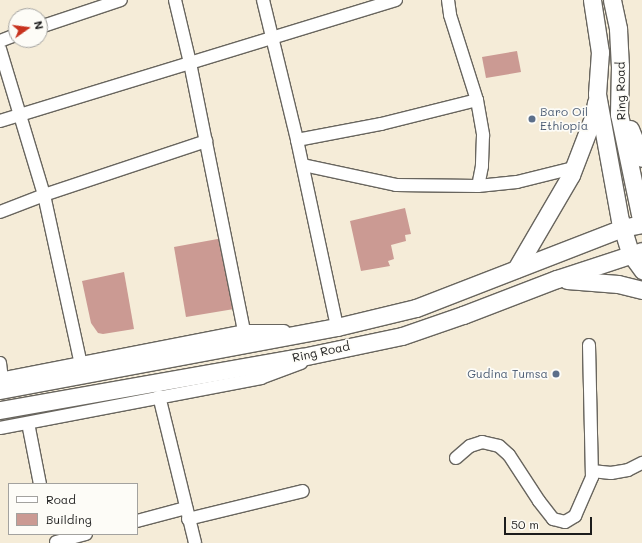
<!DOCTYPE html>
<style>
body{margin:0}
#map{position:relative;width:642px;height:543px;overflow:hidden;background:#f5ecd8;font-family:Mali,sans-serif}
div>[style]{position:absolute}
.building>*{inset:0;background:#cb9a93}
.roads{filter:drop-shadow(1px 0 #68655e) drop-shadow(-1px 0 #68655e) drop-shadow(0 1px #68655e) drop-shadow(0 -1px #68655e)}
.minor>*{height:12px;margin:-6px;padding:0 6px;transform-origin:6px;border-radius:6px;background:#fff}
.major>*{height:15px;margin:-7.5px;padding:0 7.5px;transform-origin:7.5px;border-radius:7.5px;background:#fff}
.highway>*{height:17px;margin:-8.5px;padding:0 8.5px;transform-origin:8.5px;border-radius:8.5px;background:#fff}
.dots>*{width:11px;height:11px;translate:-50% -50%;box-sizing:border-box;border:2px solid #fdfcf7;border-radius:50%}
span{translate:-50% -50%;white-space:nowrap;text-align:center;line-height:1.15;-webkit-text-stroke:3.5px #fdfcf7;paint-order:stroke}
.street-label{font-size:12px;color:#1c1c1c}
.service-label{font-size:12px;color:#4e5e75}
.left{translate:0 -50%;text-align:left}
.right{translate:-100% -50%;text-align:right}
.legend{position:absolute;left:8px;top:483px;width:130px;height:52px;box-sizing:border-box;background:#fdfcf7;border:1px solid #a3a29f;margin:0;padding:5px 7px;list-style:none;font-size:12px;color:#1c1c1c}
.legend li{display:flex;align-items:center;gap:8px;height:20px}
.legend b{width:20px;border:1px solid #a3a29f}
.north{position:absolute;left:8px;top:8px;width:40px;height:40px;box-sizing:border-box;background:#fdfcf7;border:1px solid #a3a29f;border-radius:50%;rotate:76deg;font-size:11px;font-weight:700;line-height:16px;text-align:center;color:#1c1c1c}
.north::after{content:'';display:block;margin:auto;width:14px;height:18px;background:#c8321e;clip-path:polygon(50% 0,100% 100%,50% 72%,0 100%)}
.scale{position:absolute;left:504px;top:517px;width:88px;height:18px;box-sizing:border-box;border:2px solid #1c1c1c;border-top:0;padding-left:5px;font-size:12px;line-height:14px;white-space:nowrap;color:#1c1c1c;-webkit-text-stroke:3px #fdfcf7;paint-order:stroke}
</style>
<div id="map">
<div class="building">
<i style="clip-path:polygon(517px 51px,521px 72px,486px 78px,482px 57px)"></i>
<i style="clip-path:polygon(405px 208px,411px 234px,405px 235px,406px 241px,391px 245px,394px 259px,388px 261px,390px 266px,361px 271px,350px 221px)"></i>
<i style="clip-path:polygon(223px 238px,234px 309px,186px 317px,174px 247px)"></i>
<i style="clip-path:polygon(124px 272px,134px 329px,103px 334px,98px 333px,91px 323px,82px 281px)"></i>
</div>
<div class="roads">
<div class="minor">
<i style="left:175px;top:0;width:65px;rotate:76.6deg"></i>
<i style="left:190px;top:63px;width:273px;rotate:78.6deg"></i>
<i style="left:263px;top:0;width:144px;rotate:76.3deg"></i>
<i style="left:297px;top:140px;width:191px;rotate:77.9deg"></i>
<i style="left:448px;top:0;width:15px;rotate:82deg"></i>
<i style="left:450px;top:15px;width:89px;rotate:72.4deg"></i>
<i style="left:477px;top:100px;width:36px;rotate:80deg"></i>
<i style="left:483px;top:135px;width:31px;rotate:92deg"></i>
<i style="left:482px;top:166px;width:20px;rotate:101deg"></i>
<i style="left:40px;top:27px;width:85px;rotate:-18.4deg"></i>
<i style="left:0;top:41px;width:17px;rotate:-21deg"></i>
<i style="left:0;top:49px;width:152px;rotate:73.2deg"></i>
<i style="left:44px;top:195px;width:173px;rotate:77.7deg"></i>
<i style="left:0;top:121px;width:414px;rotate:-17deg"></i>
<i style="left:297px;top:140px;width:86px;rotate:-10.8deg"></i>
<i style="left:381px;top:124px;width:99px;rotate:-14deg"></i>
<i style="left:303px;top:165px;width:95px;rotate:12.1deg"></i>
<i style="left:396px;top:185px;width:82px;rotate:0.7deg"></i>
<i style="left:478px;top:186px;width:39px;rotate:-6deg"></i>
<i style="left:517px;top:182px;width:58px;rotate:-14deg"></i>
<i style="left:0;top:212px;width:47px;rotate:-21.1deg"></i>
<i style="left:44px;top:195px;width:171px;rotate:-18.4deg"></i>
<i style="left:0;top:363px;width:16px;rotate:83deg"></i>
<i style="left:0;top:379px;width:249px;rotate:-11.1deg"></i>
<i style="left:244px;top:331px;width:40px"></i>
<i style="left:159px;top:396px;width:151px;rotate:76.2deg"></i>
<i style="left:28px;top:423px;width:62px;rotate:78.9deg"></i>
<i style="left:0;top:428px;width:266px;rotate:-10.8deg"></i>
<i style="left:261px;top:378px;width:43px;rotate:-20.6deg"></i>
<i style="left:456px;top:458px;width:18px;rotate:-41deg"></i>
<i style="left:470px;top:446px;width:13px;rotate:-18deg"></i>
<i style="left:482px;top:442px;width:17px;rotate:13deg"></i>
<i style="left:499px;top:446px;width:13px;rotate:42deg"></i>
<i style="left:509px;top:455px;width:55px;rotate:56.9deg"></i>
<i style="left:539px;top:501px;width:23px;rotate:52deg"></i>
<i style="left:553px;top:519px;width:12px;rotate:14deg"></i>
<i style="left:565px;top:522px;width:12px;rotate:-31deg"></i>
<i style="left:575px;top:516px;width:43px;rotate:-66.4deg"></i>
<i style="left:592px;top:477px;width:132px;rotate:-91.3deg"></i>
<i style="left:592px;top:471px;width:19px;rotate:6deg"></i>
<i style="left:611px;top:473px;width:17px;rotate:-10deg"></i>
<i style="left:628px;top:470px;width:16px;rotate:-27deg"></i>
<i style="left:188px;top:519px;width:118px;rotate:-13.7deg"></i>
<i style="left:137px;top:521px;width:51px;rotate:-14.9deg"></i>
<i style="left:56px;top:542px;width:31px;rotate:-15deg"></i>
</div>
<div class="major">
<i style="left:631px;top:256px;width:19px;rotate:54deg"></i>
</div>
<div class="highway">
<i style="left:592px;top:0;width:53px;rotate:81.3deg"></i>
<i style="left:600px;top:52px;width:42px;rotate:94.1deg"></i>
<i style="left:597px;top:94px;width:128px;rotate:79.7deg"></i>
<i style="left:620px;top:220px;width:38px;rotate:73deg"></i>
<i style="left:612px;top:0;width:30px;rotate:78deg"></i>
<i style="left:618px;top:29px;width:37px;rotate:87deg"></i>
<i style="left:620px;top:66px;width:48px;rotate:91.2deg"></i>
<i style="left:619px;top:114px;width:112px;rotate:78.2deg"></i>
<i style="left:630px;top:129px;width:31px;rotate:68deg"></i>
<i style="left:516px;top:269px;width:109px;rotate:-59.7deg"></i>
<i style="left:571px;top:175px;width:64px;rotate:-69deg"></i>
<i style="left:594px;top:115px;width:13px;rotate:-81deg"></i>
<i style="left:567px;top:280px;width:51px;rotate:4.5deg"></i>
<i style="left:618px;top:284px;width:25px;rotate:14deg"></i>
<i style="left:0;top:390px;width:343px;rotate:-10.6deg"></i>
<i style="left:337px;top:327px;width:81px;rotate:-13.5deg"></i>
<i style="left:416px;top:308px;width:221px;rotate:-21.2deg"></i>
<i style="left:622px;top:228px;width:20px;rotate:-11deg"></i>
<i style="left:0;top:410px;width:307px;rotate:-10deg"></i>
<i style="left:302px;top:357px;width:102px;rotate:-11.9deg"></i>
<i style="left:402px;top:336px;width:65px;rotate:-19deg"></i>
<i style="left:463px;top:315px;width:101px;rotate:-21deg"></i>
<i style="left:557px;top:279px;width:89px;rotate:-18.2deg"></i>
</div>
</div>
<div class="dots">
<i style="left:532px;top:119px;background:#5c6f8a"></i>
<i style="left:556px;top:374px;background:#5c6f8a"></i>
</div>
<div class="street-label">
<span style="left:621px;top:91px;rotate:-91deg">Ring Road</span>
<span style="left:321px;top:352px;rotate:-12deg">Ring Road</span>
</div>
<div class="service-label">
<span class="left" style="left:540px;top:119px">Baro Oil<br>Ethiopia</span>
<span class="right" style="left:548px;top:374px">Gudina Tumsa</span>
</div>
<ul class="legend">
<li><b style="height:5px;background:#fff"></b>Road</li>
<li><b style="height:11px;background:#cb9a93"></b>Building</li>
</ul>
<div class="north">N</div>
<div class="scale">50 m</div>
</div>
